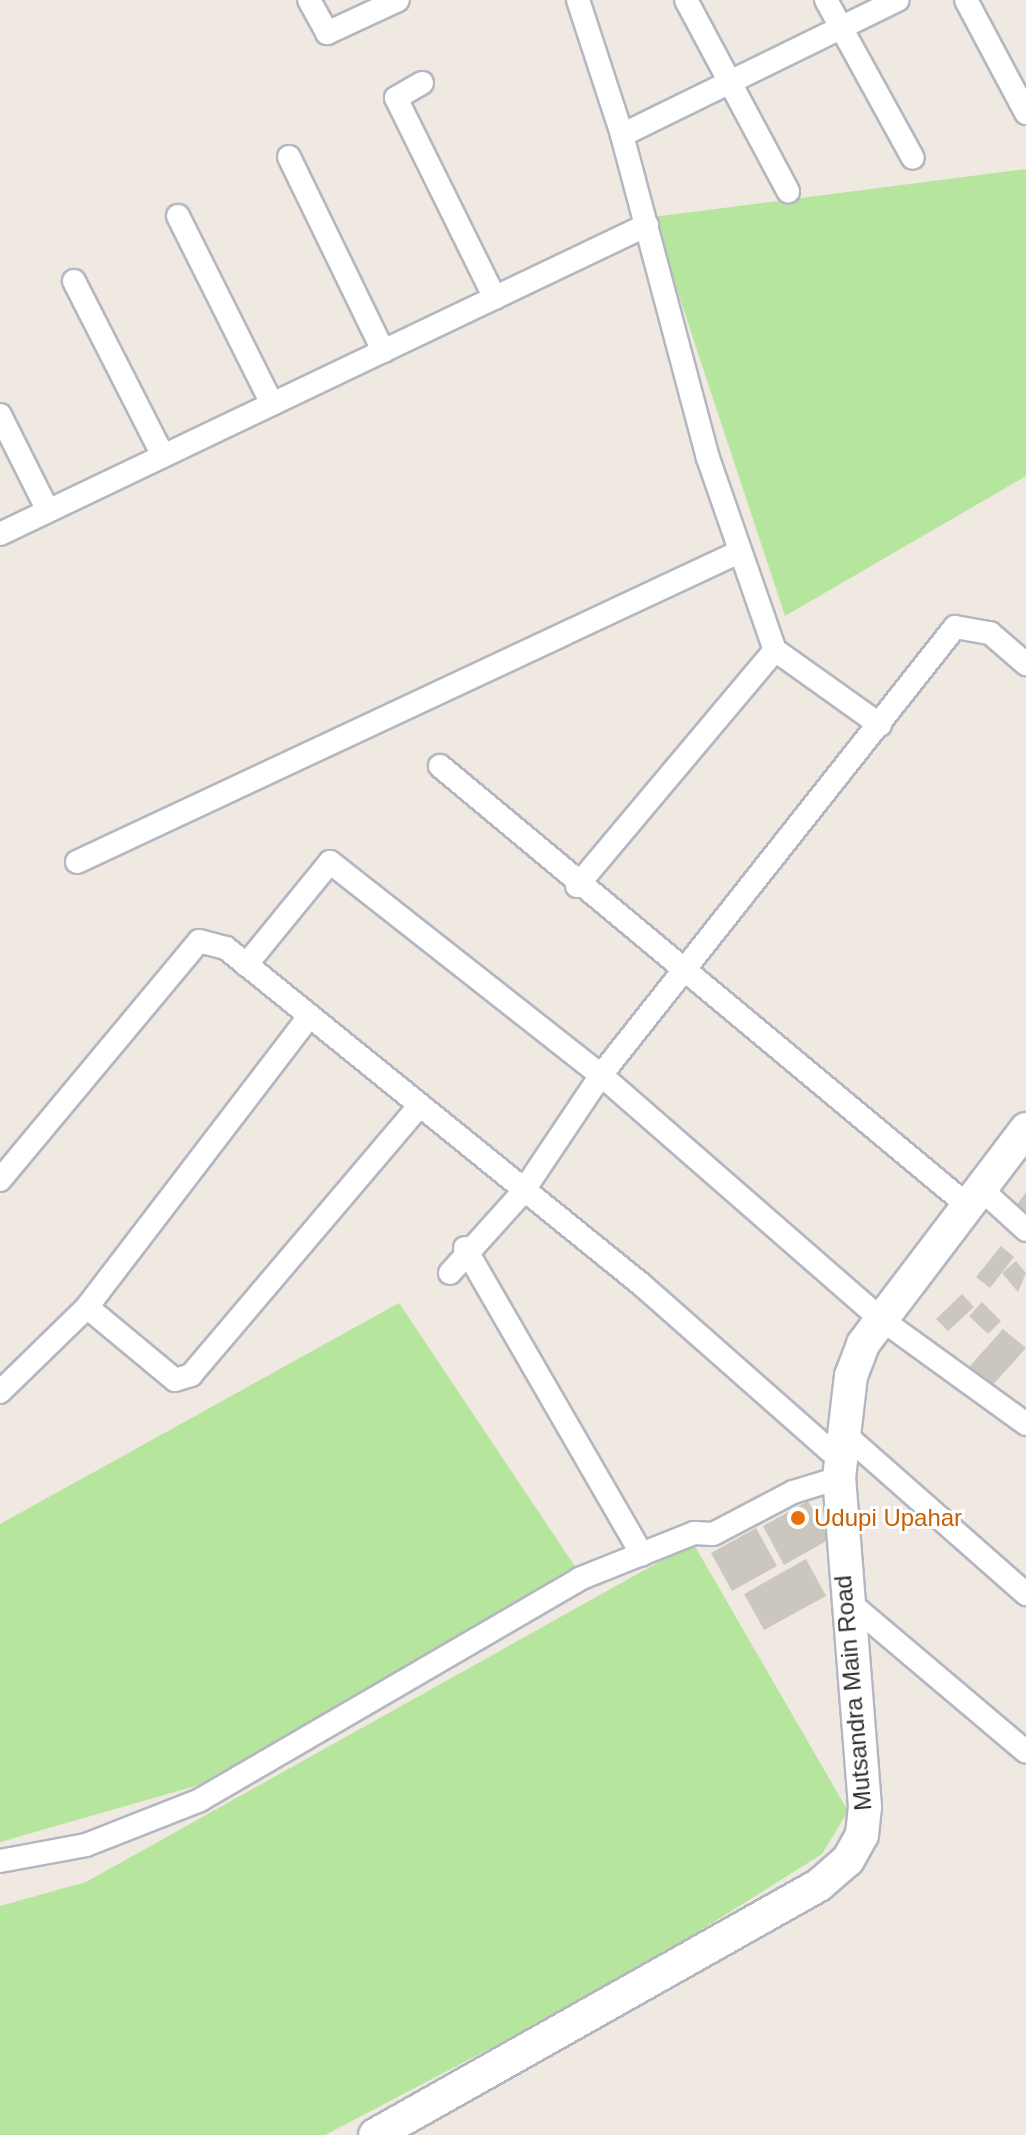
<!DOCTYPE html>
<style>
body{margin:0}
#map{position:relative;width:1026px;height:2135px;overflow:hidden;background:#efe9e1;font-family:Helvetica,sans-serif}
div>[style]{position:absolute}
.green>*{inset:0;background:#b6e59e}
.building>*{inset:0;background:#cbc7bf}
.roads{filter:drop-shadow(2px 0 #b4b7c1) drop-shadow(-2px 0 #b4b7c1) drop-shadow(0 2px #b4b7c1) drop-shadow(0 -2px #b4b7c1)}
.street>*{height:22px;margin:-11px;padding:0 11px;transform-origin:11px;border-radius:11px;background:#fff}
.secondary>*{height:32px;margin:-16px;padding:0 16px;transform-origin:16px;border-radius:16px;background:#fff}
.dots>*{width:22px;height:22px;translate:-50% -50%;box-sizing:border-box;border:4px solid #fff;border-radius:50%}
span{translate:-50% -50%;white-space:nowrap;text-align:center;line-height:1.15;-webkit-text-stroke:6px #fff;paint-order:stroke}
.food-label{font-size:24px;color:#c56008}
.left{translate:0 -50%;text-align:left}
.street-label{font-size:24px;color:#2e2e2e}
</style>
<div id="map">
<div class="green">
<i style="clip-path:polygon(1026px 169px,1026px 476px,785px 616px,653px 217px)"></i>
<i style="clip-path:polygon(399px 1303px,576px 1568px,199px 1785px,0 1842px,0 1524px)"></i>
<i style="clip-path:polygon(693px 1543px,848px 1811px,822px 1854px,626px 1977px,325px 2135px,0 2135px,0 1906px,86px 1882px)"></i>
</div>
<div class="building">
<i style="clip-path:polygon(1026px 1192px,1026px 1219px,1014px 1209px)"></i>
<i style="clip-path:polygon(1001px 1246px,1014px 1257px,990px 1288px,976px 1277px)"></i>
<i style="clip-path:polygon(1016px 1261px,1026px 1273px,1018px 1292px,1002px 1273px)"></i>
<i style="clip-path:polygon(962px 1294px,974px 1307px,948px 1331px,936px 1319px)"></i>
<i style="clip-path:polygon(982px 1302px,1001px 1321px,988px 1334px,969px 1316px)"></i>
<i style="clip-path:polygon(1003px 1329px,1026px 1348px,992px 1386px,969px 1367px)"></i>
<i style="clip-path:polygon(808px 1501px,830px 1539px,784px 1565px,763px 1526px)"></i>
<i style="clip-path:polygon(756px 1528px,777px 1566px,732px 1591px,711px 1553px)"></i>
<i style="clip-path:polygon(806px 1559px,826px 1596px,764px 1630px,744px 1594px)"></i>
</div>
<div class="roads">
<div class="street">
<i style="left:309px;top:0;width:38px;rotate:61deg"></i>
<i style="left:327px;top:33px;width:78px;rotate:-24.9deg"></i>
<i style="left:578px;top:0;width:142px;rotate:71.9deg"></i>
<i style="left:622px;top:135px;width:334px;rotate:75.1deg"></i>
<i style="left:708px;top:458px;width:203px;rotate:70.8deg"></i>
<i style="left:775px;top:650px;width:129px;rotate:35.5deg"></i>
<i style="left:686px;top:0;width:217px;rotate:61.9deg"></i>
<i style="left:826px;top:0;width:180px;rotate:61.2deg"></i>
<i style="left:966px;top:0;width:128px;rotate:62deg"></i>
<i style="left:422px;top:83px;width:30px;rotate:150deg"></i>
<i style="left:396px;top:98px;width:223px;rotate:63.7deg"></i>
<i style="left:622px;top:135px;width:307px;rotate:-26.1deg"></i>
<i style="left:289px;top:157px;width:216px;rotate:64.1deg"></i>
<i style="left:178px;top:216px;width:210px;rotate:63.4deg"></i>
<i style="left:74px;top:281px;width:196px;rotate:63deg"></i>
<i style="left:0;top:415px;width:107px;rotate:63.4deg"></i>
<i style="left:0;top:534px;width:717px;rotate:-25.53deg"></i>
<i style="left:440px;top:766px;width:686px;rotate:39.79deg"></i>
<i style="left:77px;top:862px;width:731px;rotate:-25.09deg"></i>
<i style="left:577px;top:886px;width:308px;rotate:-50deg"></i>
<i style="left:246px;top:965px;width:133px;rotate:-50.8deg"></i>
<i style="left:330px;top:862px;width:345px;rotate:38.2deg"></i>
<i style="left:601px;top:1075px;width:371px;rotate:41.1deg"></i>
<i style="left:881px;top:1319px;width:179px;rotate:35.9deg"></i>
<i style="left:0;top:1180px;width:311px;rotate:-50.2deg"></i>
<i style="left:199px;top:941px;width:28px;rotate:15deg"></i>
<i style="left:226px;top:948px;width:535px;rotate:39.01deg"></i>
<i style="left:642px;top:1285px;width:261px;rotate:41.4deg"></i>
<i style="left:980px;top:1188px;width:62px;rotate:42.4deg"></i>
<i style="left:465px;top:1248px;width:354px;rotate:60deg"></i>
<i style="left:450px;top:1273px;width:108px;rotate:-48deg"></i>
<i style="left:522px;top:1193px;width:142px;rotate:-56.2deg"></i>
<i style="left:601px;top:1075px;width:571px;rotate:-51.68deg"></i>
<i style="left:955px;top:627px;width:36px;rotate:10deg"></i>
<i style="left:990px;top:633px;width:48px;rotate:40.7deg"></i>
<i style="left:87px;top:1307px;width:114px;rotate:39.7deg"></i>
<i style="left:175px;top:1380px;width:17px;rotate:-17deg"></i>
<i style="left:191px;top:1375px;width:353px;rotate:-49.7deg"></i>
<i style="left:0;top:1392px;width:122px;rotate:-44.3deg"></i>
<i style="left:87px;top:1307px;width:367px;rotate:-52.6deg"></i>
<i style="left:841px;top:1431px;width:247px;rotate:41.4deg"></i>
<i style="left:844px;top:1598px;width:238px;rotate:40.2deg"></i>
<i style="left:0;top:1861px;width:87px;rotate:-10.5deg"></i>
<i style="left:86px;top:1845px;width:123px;rotate:-21.5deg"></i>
<i style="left:200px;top:1800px;width:439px;rotate:-30.2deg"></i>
<i style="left:579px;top:1579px;width:124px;rotate:-21.8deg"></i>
<i style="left:694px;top:1533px;width:19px;rotate:3deg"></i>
<i style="left:713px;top:1534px;width:90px;rotate:-27.7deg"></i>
<i style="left:793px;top:1492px;width:48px;rotate:-16.9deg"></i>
</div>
<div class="secondary">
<i style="left:375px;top:2135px;width:510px;rotate:-29.38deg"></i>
<i style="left:819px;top:1885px;width:38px;rotate:-41deg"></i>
<i style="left:848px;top:1860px;width:29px;rotate:-61deg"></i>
<i style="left:862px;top:1835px;width:28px;rotate:-84deg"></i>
<i style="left:865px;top:1807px;width:330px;rotate:-94.5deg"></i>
<i style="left:839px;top:1478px;width:103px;rotate:-83.3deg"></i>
<i style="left:851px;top:1376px;width:34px;rotate:-69deg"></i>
<i style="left:863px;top:1344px;width:270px;rotate:-52.8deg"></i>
</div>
</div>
<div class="dots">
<i style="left:798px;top:1518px;background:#e8710a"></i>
</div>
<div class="food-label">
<span class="left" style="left:814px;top:1518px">Udupi Upahar</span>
</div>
<div class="street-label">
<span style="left:853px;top:1693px;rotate:-95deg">Mutsandra Main Road</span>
</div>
</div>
